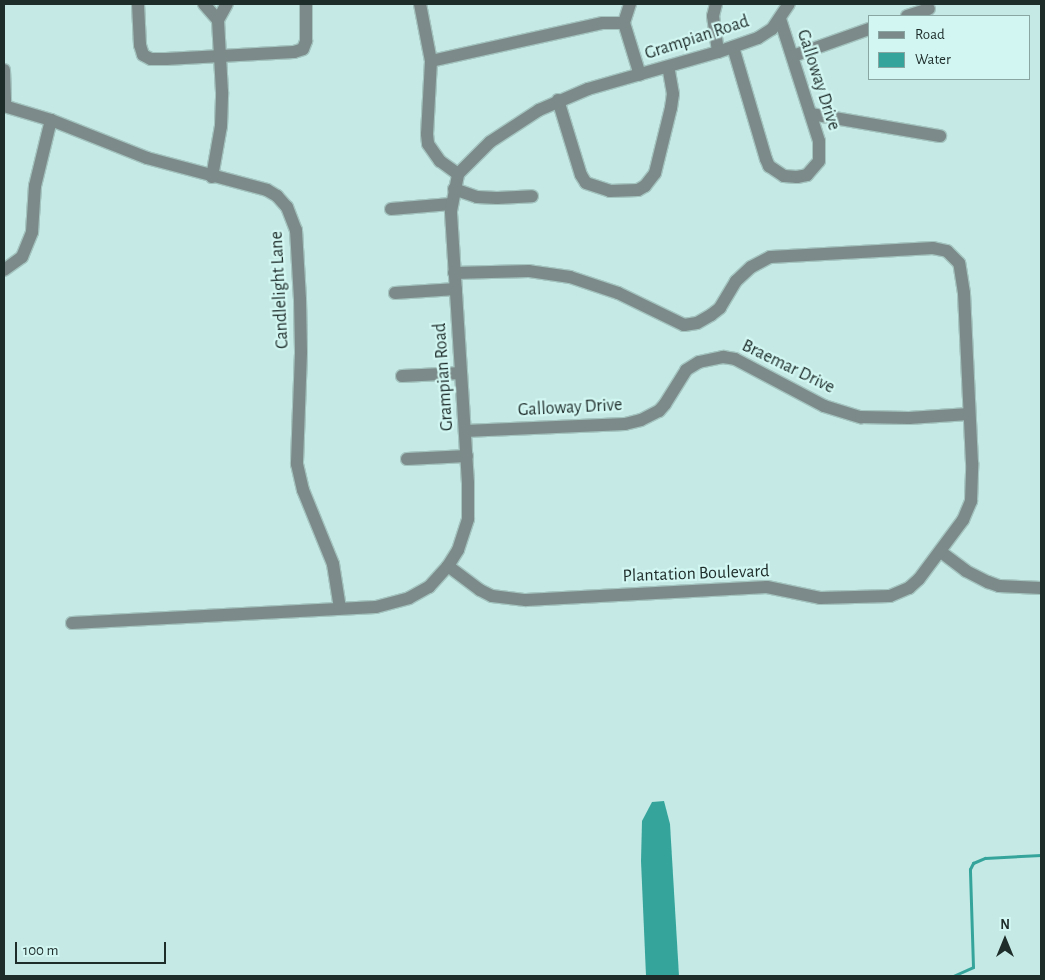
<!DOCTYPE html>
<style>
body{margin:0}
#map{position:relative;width:1045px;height:980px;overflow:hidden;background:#c5eae5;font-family:"Alegreya Sans",sans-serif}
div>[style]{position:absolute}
.water>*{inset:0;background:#35a59c}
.stream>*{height:3px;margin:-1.5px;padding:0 1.5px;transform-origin:1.5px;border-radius:1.5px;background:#35a59c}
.roads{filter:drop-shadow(1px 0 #a4c4c0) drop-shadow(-1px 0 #a4c4c0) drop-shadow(0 1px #a4c4c0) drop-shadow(0 -1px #a4c4c0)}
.minor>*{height:12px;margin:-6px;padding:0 6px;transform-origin:6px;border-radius:6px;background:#7c8b89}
span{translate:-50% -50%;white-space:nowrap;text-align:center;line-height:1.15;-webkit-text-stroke:4.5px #d2f7f2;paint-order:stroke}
.street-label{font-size:18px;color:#1e2c2a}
.frame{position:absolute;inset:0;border:5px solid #1e2c2a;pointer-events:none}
.legend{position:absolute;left:868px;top:15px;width:162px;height:65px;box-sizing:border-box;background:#d2f7f2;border:1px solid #8aa6a2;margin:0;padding:6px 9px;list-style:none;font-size:15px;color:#1e2c2a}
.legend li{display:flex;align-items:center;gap:10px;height:25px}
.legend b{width:25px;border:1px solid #8aa6a2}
.north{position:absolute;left:980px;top:915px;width:50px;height:50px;-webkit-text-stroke:4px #d2f7f2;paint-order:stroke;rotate:0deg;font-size:14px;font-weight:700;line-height:20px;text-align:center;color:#1e2c2a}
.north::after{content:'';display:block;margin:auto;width:18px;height:22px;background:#1e2c2a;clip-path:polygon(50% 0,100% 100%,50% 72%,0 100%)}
.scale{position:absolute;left:15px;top:942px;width:151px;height:22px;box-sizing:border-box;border:2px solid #1e2c2a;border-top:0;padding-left:6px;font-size:15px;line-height:18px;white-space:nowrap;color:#1e2c2a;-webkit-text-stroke:4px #d2f7f2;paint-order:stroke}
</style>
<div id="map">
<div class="water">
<i style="clip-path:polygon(664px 801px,670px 824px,679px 976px,646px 976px,641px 861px,642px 821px,652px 802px)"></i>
</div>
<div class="stream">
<i style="left:953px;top:976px;width:22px;rotate:-24deg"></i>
<i style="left:973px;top:967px;width:98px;rotate:-91.8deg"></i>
<i style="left:970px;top:869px;width:7px;rotate:-63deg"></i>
<i style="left:973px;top:863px;width:13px;rotate:-23deg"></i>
<i style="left:985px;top:858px;width:56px;rotate:-3.1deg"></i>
</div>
<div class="roads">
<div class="minor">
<i style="left:138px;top:4px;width:41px;rotate:87.2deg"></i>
<i style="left:140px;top:45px;width:10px;rotate:73deg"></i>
<i style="left:143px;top:55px;width:9px;rotate:27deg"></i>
<i style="left:151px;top:59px;width:15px"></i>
<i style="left:166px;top:59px;width:128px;rotate:-3.1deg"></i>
<i style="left:294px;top:52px;width:9px;rotate:-18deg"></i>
<i style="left:303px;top:49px;width:9px;rotate:-69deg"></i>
<i style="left:306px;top:41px;width:37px;rotate:-90deg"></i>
<i style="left:204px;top:4px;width:21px;rotate:49deg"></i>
<i style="left:420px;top:4px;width:58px;rotate:79.1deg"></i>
<i style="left:431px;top:61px;width:73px;rotate:93.1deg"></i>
<i style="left:427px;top:134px;width:10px;rotate:84deg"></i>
<i style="left:428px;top:144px;width:21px;rotate:55deg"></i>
<i style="left:440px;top:161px;width:22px;rotate:36deg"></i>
<i style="left:630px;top:4px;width:20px;rotate:108deg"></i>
<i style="left:624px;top:23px;width:54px;rotate:72.9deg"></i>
<i style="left:716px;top:4px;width:12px;rotate:104deg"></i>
<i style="left:713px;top:16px;width:36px;rotate:82deg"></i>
<i style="left:907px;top:16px;width:23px;rotate:-18deg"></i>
<i style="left:733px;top:47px;width:117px;rotate:73.6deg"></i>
<i style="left:766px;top:159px;width:8px;rotate:67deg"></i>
<i style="left:769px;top:166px;width:18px;rotate:34deg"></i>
<i style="left:784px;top:176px;width:13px;rotate:4deg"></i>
<i style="left:797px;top:177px;width:10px;rotate:-11deg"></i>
<i style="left:807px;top:175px;width:18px;rotate:-49deg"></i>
<i style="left:819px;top:161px;width:20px;rotate:-90deg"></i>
<i style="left:819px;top:141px;width:128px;rotate:-107.7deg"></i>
<i style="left:793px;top:56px;width:81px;rotate:-19.6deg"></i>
<i style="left:431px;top:61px;width:176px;rotate:-12.5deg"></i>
<i style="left:603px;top:23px;width:21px"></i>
<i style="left:4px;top:70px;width:36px;rotate:88deg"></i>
<i style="left:558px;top:100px;width:78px;rotate:73deg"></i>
<i style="left:581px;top:175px;width:9px;rotate:58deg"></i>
<i style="left:586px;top:183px;width:25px;rotate:18deg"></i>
<i style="left:610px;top:191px;width:28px;rotate:-2deg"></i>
<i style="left:638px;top:190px;width:8px;rotate:-30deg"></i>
<i style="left:645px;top:186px;width:16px;rotate:-52deg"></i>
<i style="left:655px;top:173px;width:67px;rotate:-76.2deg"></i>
<i style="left:671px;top:108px;width:14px;rotate:-82deg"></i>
<i style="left:673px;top:94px;width:27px;rotate:-100deg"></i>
<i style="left:4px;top:106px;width:49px;rotate:16.6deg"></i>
<i style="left:51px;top:120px;width:103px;rotate:21.6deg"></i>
<i style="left:147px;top:158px;width:124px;rotate:14.9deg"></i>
<i style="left:267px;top:190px;width:12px;rotate:31deg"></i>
<i style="left:277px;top:196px;width:15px;rotate:48deg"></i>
<i style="left:287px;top:207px;width:25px;rotate:69deg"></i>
<i style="left:296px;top:230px;width:69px;rotate:86.7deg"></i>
<i style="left:300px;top:299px;width:54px;rotate:88.9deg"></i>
<i style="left:301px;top:353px;width:111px;rotate:92.1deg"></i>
<i style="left:297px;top:464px;width:27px;rotate:77deg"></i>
<i style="left:303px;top:490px;width:80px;rotate:67.9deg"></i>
<i style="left:333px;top:564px;width:45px;rotate:81deg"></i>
<i style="left:811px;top:114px;width:131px;rotate:9.7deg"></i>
<i style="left:212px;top:177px;width:52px;rotate:-80deg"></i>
<i style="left:221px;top:126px;width:34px;rotate:-88deg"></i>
<i style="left:222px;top:92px;width:72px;rotate:-93.2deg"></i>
<i style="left:218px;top:20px;width:18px;rotate:-61deg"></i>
<i style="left:454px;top:189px;width:24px;rotate:19deg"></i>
<i style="left:477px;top:197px;width:20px;rotate:3deg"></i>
<i style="left:497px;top:198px;width:35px;rotate:-3deg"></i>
<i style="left:391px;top:209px;width:60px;rotate:-4.8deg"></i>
<i style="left:4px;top:270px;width:22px;rotate:-36deg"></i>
<i style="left:22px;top:257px;width:27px;rotate:-68deg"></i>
<i style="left:32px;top:232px;width:46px;rotate:-86.3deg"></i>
<i style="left:35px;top:186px;width:68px;rotate:-76.4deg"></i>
<i style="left:395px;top:293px;width:61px;rotate:-3.8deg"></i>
<i style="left:402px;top:376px;width:59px;rotate:-2.9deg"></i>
<i style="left:465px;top:431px;width:160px;rotate:-2.5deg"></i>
<i style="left:625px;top:424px;width:16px;rotate:-14deg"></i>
<i style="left:641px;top:420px;width:20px;rotate:-27deg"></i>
<i style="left:659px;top:411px;width:9px;rotate:-49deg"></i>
<i style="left:665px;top:404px;width:40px;rotate:-58deg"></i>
<i style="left:686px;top:370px;width:15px;rotate:-32deg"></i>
<i style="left:699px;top:362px;width:25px;rotate:-12deg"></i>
<i style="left:723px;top:357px;width:12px;rotate:9deg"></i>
<i style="left:735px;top:359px;width:101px;rotate:27.8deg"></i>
<i style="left:824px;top:406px;width:39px;rotate:17deg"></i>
<i style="left:861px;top:417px;width:48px;rotate:1.2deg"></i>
<i style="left:909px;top:418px;width:60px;rotate:-3.8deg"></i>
<i style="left:407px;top:459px;width:60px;rotate:-2.9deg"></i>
<i style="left:941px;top:552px;width:31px;rotate:37deg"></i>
<i style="left:966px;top:571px;width:25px;rotate:27deg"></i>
<i style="left:988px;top:582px;width:12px;rotate:20deg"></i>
<i style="left:999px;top:586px;width:42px;rotate:2.7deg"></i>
<i style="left:448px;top:566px;width:40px;rotate:37deg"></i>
<i style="left:480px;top:590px;width:13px;rotate:27deg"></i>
<i style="left:492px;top:596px;width:34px;rotate:7deg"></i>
<i style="left:526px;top:600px;width:241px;rotate:-3.1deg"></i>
<i style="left:767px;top:587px;width:54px;rotate:11.7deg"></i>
<i style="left:820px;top:598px;width:70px;rotate:-1.6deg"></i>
<i style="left:890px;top:596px;width:21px;rotate:-23deg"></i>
<i style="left:909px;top:588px;width:13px;rotate:-42deg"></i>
<i style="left:919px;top:579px;width:74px;rotate:-53.3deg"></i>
<i style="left:963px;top:520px;width:21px;rotate:-67deg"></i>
<i style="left:971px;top:501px;width:38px;rotate:-88deg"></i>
<i style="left:972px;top:463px;width:170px;rotate:-92.7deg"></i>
<i style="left:964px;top:293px;width:30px;rotate:-99deg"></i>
<i style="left:959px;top:263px;width:17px;rotate:-135deg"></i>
<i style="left:947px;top:251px;width:14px;rotate:-168deg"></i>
<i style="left:933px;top:248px;width:163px;rotate:176.8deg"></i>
<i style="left:770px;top:257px;width:21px;rotate:152deg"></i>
<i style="left:751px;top:267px;width:21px;rotate:137deg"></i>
<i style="left:736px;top:281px;width:31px;rotate:121deg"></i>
<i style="left:720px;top:308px;width:11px;rotate:142deg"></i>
<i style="left:711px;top:315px;width:16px;rotate:150deg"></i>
<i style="left:697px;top:323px;width:13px;rotate:171deg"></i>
<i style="left:684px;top:325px;width:73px;rotate:-154.1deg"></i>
<i style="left:618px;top:293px;width:51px;rotate:-161.6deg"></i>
<i style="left:570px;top:277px;width:41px;rotate:-171.7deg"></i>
<i style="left:529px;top:271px;width:75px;rotate:178.5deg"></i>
<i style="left:72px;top:623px;width:304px;rotate:-3deg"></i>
<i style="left:376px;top:607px;width:34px;rotate:-15deg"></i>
<i style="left:409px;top:598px;width:23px;rotate:-29deg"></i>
<i style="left:429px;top:587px;width:28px;rotate:-48deg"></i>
<i style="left:448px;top:566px;width:19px;rotate:-58deg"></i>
<i style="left:458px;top:550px;width:33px;rotate:-72deg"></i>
<i style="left:468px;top:519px;width:36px;rotate:-90deg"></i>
<i style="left:468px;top:483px;width:273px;rotate:-93.6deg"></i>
<i style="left:451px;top:211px;width:38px;rotate:-79deg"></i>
<i style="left:458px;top:174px;width:45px;rotate:-45deg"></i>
<i style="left:490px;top:142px;width:59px;rotate:-33.1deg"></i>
<i style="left:539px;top:110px;width:53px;rotate:-23.2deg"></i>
<i style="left:588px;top:89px;width:135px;rotate:-15.9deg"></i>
<i style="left:718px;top:52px;width:42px;rotate:-19.3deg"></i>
<i style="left:758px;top:38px;width:17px;rotate:-33deg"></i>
<i style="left:772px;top:29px;width:30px;rotate:-56deg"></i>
</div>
</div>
<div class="street-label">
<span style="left:697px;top:38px;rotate:-18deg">Grampian Road</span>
<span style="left:818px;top:80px;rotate:72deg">Galloway Drive</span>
<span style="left:280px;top:290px;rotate:-93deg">Candlelight Lane</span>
<span style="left:788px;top:367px;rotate:26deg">Braemar Drive</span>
<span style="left:444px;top:377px;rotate:-94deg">Grampian Road</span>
<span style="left:570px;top:408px;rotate:-3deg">Galloway Drive</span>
<span style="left:696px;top:574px;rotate:-2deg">Plantation Boulevard</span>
</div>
<div class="frame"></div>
<ul class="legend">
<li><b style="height:6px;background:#7c8b89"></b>Road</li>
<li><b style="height:14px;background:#35a59c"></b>Water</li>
</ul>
<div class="north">N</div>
<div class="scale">100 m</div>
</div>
